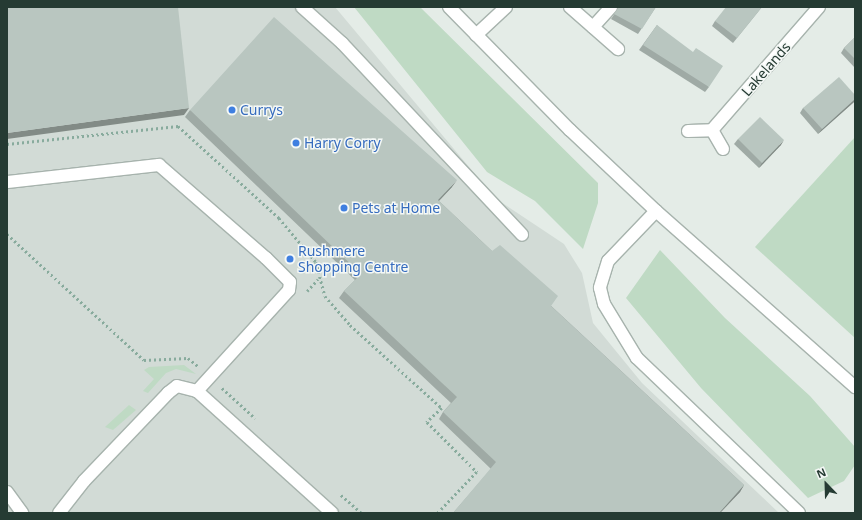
<!DOCTYPE html>
<style>
body{margin:0}
#map{position:relative;width:862px;height:520px;overflow:hidden;background:#e4ece7;font-family:"Noto Sans",sans-serif}
div>[style]{position:absolute}
.built>*{inset:0;background:#d2dbd6}
.green>*{inset:0;background:#bfdac4}
.path>*{height:2.5px;margin-top:-1.25px;transform-origin:0;background:repeating-linear-gradient(90deg,#88ab9d 0 2px,transparent 0 5px)}
.roads{filter:drop-shadow(1px 0 #a7b3ad) drop-shadow(-1px 0 #a7b3ad) drop-shadow(0 1px #a7b3ad) drop-shadow(0 -1px #a7b3ad)}
.minor>*{height:12px;margin:-6px;padding:0 6px;transform-origin:6px;border-radius:6px;background:#fff}
.wall>*{inset:0;background:#9faaa5}
.shaded-wall>*{inset:0;background:#828b86}
.building>*{inset:0;background:#b9c6c0}
.dots>*{width:11px;height:11px;translate:-50% -50%;box-sizing:border-box;border:2px solid #f4f8f6;border-radius:50%}
span{translate:-50% -50%;white-space:nowrap;text-align:center;line-height:1.15;-webkit-text-stroke:3px #f4f8f6;paint-order:stroke}
.street-label{font-size:14px;color:#253b33}
.shop-label{font-size:14px;color:#366cbe}
.left{translate:0 -50%;text-align:left}
.frame{position:absolute;inset:0;border:8px solid #253b33;pointer-events:none}
.north{position:absolute;left:806px;top:464px;width:40px;height:40px;-webkit-text-stroke:3px #f4f8f6;paint-order:stroke;rotate:337deg;font-size:11px;font-weight:700;line-height:16px;text-align:center;color:#253b33}
.north::after{content:'';display:block;margin:auto;width:14px;height:18px;background:#253b33;clip-path:polygon(50% 0,100% 100%,50% 72%,0 100%)}
</style>
<div id="map">
<div class="built">
<i style="clip-path:polygon(7px 7px,335px 7px,495px 198px,564px 244px,582px 273px,593px 323px,642px 383px,779px 513px,7px 513px)"></i>
</div>
<div class="green">
<i style="clip-path:polygon(354px 7px,420px 7px,598px 183px,598px 203px,583px 249px,535px 201px,487px 172px)"></i>
<i style="clip-path:polygon(855px 137px,855px 338px,755px 247px)"></i>
<i style="clip-path:polygon(660px 250px,725px 318px,810px 396px,855px 447px,855px 465px,844px 481px,808px 498px,701px 388px,626px 298px)"></i>
<i style="clip-path:polygon(184px 365px,196px 374px,176px 369px,166px 373px,148px 393px,143px 391px,154px 379px,144px 370px,149px 367px)"></i>
<i style="clip-path:polygon(129px 405px,136px 410px,113px 430px,105px 427px)"></i>
</div>
<div class="path">
<i style="left:7px;top:144px;width:172px;rotate:-6deg"></i>
<i style="left:178px;top:126px;width:137px;rotate:42.3deg"></i>
<i style="left:279px;top:218px;width:57px;rotate:49.9deg"></i>
<i style="left:316px;top:262px;width:35px;rotate:75deg"></i>
<i style="left:325px;top:296px;width:38px;rotate:49deg"></i>
<i style="left:350px;top:325px;width:124px;rotate:42.1deg"></i>
<i style="left:442px;top:408px;width:21px;rotate:137deg"></i>
<i style="left:427px;top:422px;width:71px;rotate:45deg"></i>
<i style="left:477px;top:472px;width:57px;rotate:133.6deg"></i>
<i style="left:7px;top:234px;width:186px;rotate:42.6deg"></i>
<i style="left:144px;top:360px;width:44px;rotate:-2.6deg"></i>
<i style="left:188px;top:358px;width:13px;rotate:39deg"></i>
<i style="left:307px;top:291px;width:16px;rotate:-47deg"></i>
<i style="left:222px;top:388px;width:45px;rotate:42.3deg"></i>
<i style="left:341px;top:495px;width:28px;rotate:41deg"></i>
</div>
<div class="roads">
<div class="minor">
<i style="left:302px;top:7px;width:54px;rotate:42deg"></i>
<i style="left:342px;top:43px;width:263px;rotate:46.8deg"></i>
<i style="left:449px;top:7px;width:173px;rotate:45.5deg"></i>
<i style="left:570px;top:130px;width:118px;rotate:43.3deg"></i>
<i style="left:656px;top:211px;width:266px;rotate:41.5deg"></i>
<i style="left:570px;top:7px;width:64px;rotate:41.2deg"></i>
<i style="left:593px;top:27px;width:27px;rotate:-48deg"></i>
<i style="left:476px;top:35px;width:41px;rotate:-43deg"></i>
<i style="left:712px;top:130px;width:163px;rotate:-49deg"></i>
<i style="left:688px;top:131px;width:24px;rotate:-2deg"></i>
<i style="left:712px;top:130px;width:22px;rotate:60deg"></i>
<i style="left:7px;top:182px;width:153px;rotate:-6.4deg"></i>
<i style="left:159px;top:165px;width:142px;rotate:41deg"></i>
<i style="left:266px;top:258px;width:34px;rotate:45deg"></i>
<i style="left:290px;top:282px;width:8px;rotate:97deg"></i>
<i style="left:289px;top:290px;width:137px;rotate:132.3deg"></i>
<i style="left:197px;top:391px;width:182px;rotate:42.1deg"></i>
<i style="left:656px;top:211px;width:69px;rotate:133.8deg"></i>
<i style="left:608px;top:261px;width:28px;rotate:107deg"></i>
<i style="left:600px;top:288px;width:16px;rotate:76deg"></i>
<i style="left:604px;top:304px;width:63px;rotate:58.6deg"></i>
<i style="left:637px;top:358px;width:224px;rotate:43.7deg"></i>
<i style="left:7px;top:492px;width:26px;rotate:54deg"></i>
<i style="left:59px;top:513px;width:41px;rotate:-52deg"></i>
<i style="left:84px;top:481px;width:122px;rotate:-46.3deg"></i>
<i style="left:168px;top:393px;width:11px;rotate:-38deg"></i>
<i style="left:177px;top:386px;width:21px;rotate:14deg"></i>
</div>
</div>
<div class="wall">
<i style="clip-path:polygon(618px 7px,656px 7px,638px 34px,611px 19px,618px 9px)"></i>
<i style="clip-path:polygon(762px 7px,733px 43px,712px 26px,715px 21px)"></i>
<i style="clip-path:polygon(657px 25px,709px 87px,705px 92px,639px 50px)"></i>
<i style="clip-path:polygon(855px 37px,855px 68px,841px 53px,844px 48px)"></i>
<i style="clip-path:polygon(855px 99px,854px 102px,818px 134px,800px 113px,803px 108px)"></i>
<i style="clip-path:polygon(190px 110px,452px 187px,439px 201px,492px 251px,744px 485px,740px 492px,720px 513px,453px 513px,491px 469px,439px 419px,443px 412px,451px 403px,339px 298px,344px 291px,355px 280px,185px 117px)"></i>
<i style="clip-path:polygon(738px 139px,781px 145px,759px 168px,734px 144px)"></i>
</div>
<div class="shaded-wall">
<i style="clip-path:polygon(855px 99px,854px 102px,818px 134px,822px 129px)"></i>
<i style="clip-path:polygon(189px 108px,184px 115px,7px 139px,7px 133px)"></i>
<i style="clip-path:polygon(784px 140px,781px 145px,759px 168px,762px 163px)"></i>
<i style="clip-path:polygon(457px 180px,452px 187px,433px 207px,438px 200px)"></i>
<i style="clip-path:polygon(744px 485px,740px 492px,720px 513px,719px 513px)"></i>
</div>
<div class="building">
<i style="clip-path:polygon(7px 7px,178px 7px,189px 108px,7px 133px)"></i>
<i style="clip-path:polygon(619px 7px,656px 7px,642px 29px,614px 14px)"></i>
<i style="clip-path:polygon(726px 7px,762px 7px,737px 38px,715px 21px)"></i>
<i style="clip-path:polygon(274px 17px,457px 180px,438px 200px,492px 251px,500px 245px,558px 296px,551px 306px,744px 485px,719px 513px,453px 513px,496px 462px,443px 412px,457px 397px,344px 291px,361px 274px,190px 110px)"></i>
<i style="clip-path:polygon(657px 25px,693px 52px,696px 48px,723px 66px,709px 87px,643px 45px)"></i>
<i style="clip-path:polygon(855px 37px,855px 59px,844px 48px)"></i>
<i style="clip-path:polygon(839px 77px,855px 95px,855px 99px,822px 129px,803px 108px)"></i>
<i style="clip-path:polygon(760px 117px,784px 140px,762px 163px,738px 139px)"></i>
</div>
<div class="dots">
<i style="left:232px;top:110px;background:#3f7fe0"></i>
<i style="left:296px;top:143px;background:#3f7fe0"></i>
<i style="left:344px;top:208px;background:#3f7fe0"></i>
<i style="left:290px;top:259px;background:#3f7fe0"></i>
</div>
<div class="street-label">
<span style="left:766px;top:69px;rotate:-49deg">Lakelands</span>
</div>
<div class="shop-label">
<span class="left" style="left:240px;top:110px">Currys</span>
<span class="left" style="left:304px;top:143px">Harry Corry</span>
<span class="left" style="left:352px;top:208px">Pets at Home</span>
<span class="left" style="left:298px;top:259px">Rushmere<br>Shopping Centre</span>
</div>
<div class="frame"></div>
<div class="north">N</div>
</div>
